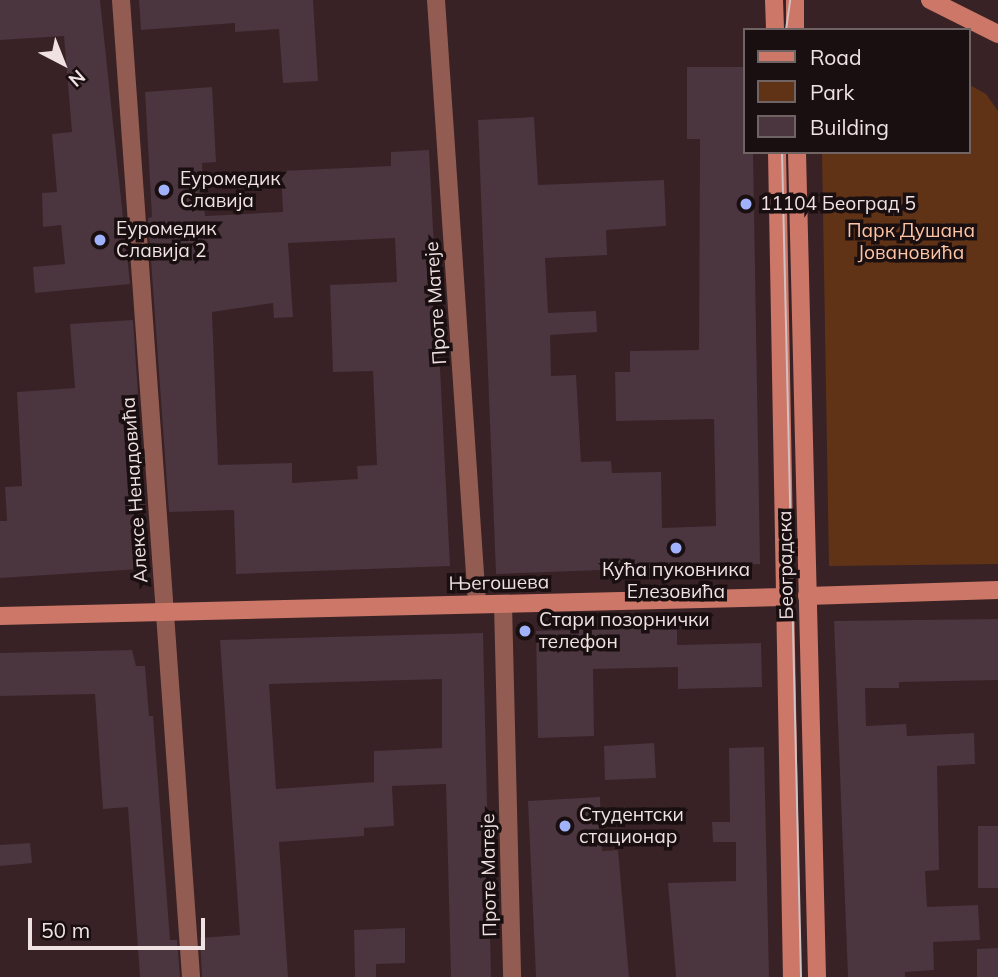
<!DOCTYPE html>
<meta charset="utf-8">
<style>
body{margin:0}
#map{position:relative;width:998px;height:977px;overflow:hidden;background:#382225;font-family:Mulish,sans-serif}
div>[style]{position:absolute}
.green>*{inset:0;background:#603317}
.building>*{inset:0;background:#4b353f}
.street>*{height:18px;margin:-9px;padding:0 9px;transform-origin:9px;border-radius:9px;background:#925c52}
.secondary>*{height:18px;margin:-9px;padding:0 9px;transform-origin:9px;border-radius:9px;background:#cc7768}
.tram>*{height:2px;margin:-1px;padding:0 1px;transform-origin:1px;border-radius:1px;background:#d1c1c2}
.dots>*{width:19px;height:19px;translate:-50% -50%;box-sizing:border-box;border:4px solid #190f10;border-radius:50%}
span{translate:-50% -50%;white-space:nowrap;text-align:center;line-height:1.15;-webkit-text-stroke:7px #190f10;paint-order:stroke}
.poi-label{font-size:19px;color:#f0e1e2}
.left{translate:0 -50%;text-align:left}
.park-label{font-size:19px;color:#fec4a4}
.street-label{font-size:19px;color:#f0e1e2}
.legend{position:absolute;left:743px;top:28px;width:228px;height:126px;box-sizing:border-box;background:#190f10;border:2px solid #6f6364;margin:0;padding:9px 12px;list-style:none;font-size:21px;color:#f0e1e2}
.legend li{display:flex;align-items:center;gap:14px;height:35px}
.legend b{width:35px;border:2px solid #6f6364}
.north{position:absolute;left:28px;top:28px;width:70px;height:70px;-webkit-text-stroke:5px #190f10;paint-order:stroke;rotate:138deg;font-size:19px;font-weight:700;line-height:28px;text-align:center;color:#f0e1e2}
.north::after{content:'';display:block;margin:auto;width:24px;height:32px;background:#f0e1e2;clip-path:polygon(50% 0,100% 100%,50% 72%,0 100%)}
.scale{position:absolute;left:28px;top:918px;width:177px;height:32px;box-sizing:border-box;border:4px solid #f0e1e2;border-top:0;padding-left:9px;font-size:21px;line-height:24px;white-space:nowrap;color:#f0e1e2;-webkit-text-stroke:5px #190f10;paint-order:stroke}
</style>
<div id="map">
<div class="green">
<i style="clip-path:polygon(968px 84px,986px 94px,998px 111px,998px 564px,829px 566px,822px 152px,968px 152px)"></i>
</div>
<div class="building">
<i style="clip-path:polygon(0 0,100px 0,130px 284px,35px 293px,33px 267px,65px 264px,61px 225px,43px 227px,42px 193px,57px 192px,52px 134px,72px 132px,64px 36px,0 40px)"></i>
<i style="clip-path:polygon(139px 0,313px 0,318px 81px,283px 83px,279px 29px,235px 32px,235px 23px,141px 30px)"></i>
<i style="clip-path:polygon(687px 67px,744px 67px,744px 152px,753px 152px,760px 564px,496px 574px,478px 120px,534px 117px,538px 185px,664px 180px,666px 226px,606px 230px,607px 255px,545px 258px,548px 313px,596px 311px,597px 332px,550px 335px,551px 376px,576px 375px,581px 462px,611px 461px,612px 473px,661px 472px,662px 528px,716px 526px,714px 419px,616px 421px,615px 372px,630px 372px,630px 351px,699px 350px,700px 139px,687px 139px)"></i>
<i style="clip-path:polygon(evenodd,212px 87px,216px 162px,202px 163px,205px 216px,283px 212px,281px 171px,391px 166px,391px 152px,429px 150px,450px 566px,236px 574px,234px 510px,169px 512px,148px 218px,152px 217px,145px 92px,212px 87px,395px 238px,397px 282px,330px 285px,333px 372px,373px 371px,377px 465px,357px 466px,358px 479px,292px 483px,292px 463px,218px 465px,212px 312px,273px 303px,274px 318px,293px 317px,288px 243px,395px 238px)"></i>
<i style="clip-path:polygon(133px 320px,146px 513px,136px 513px,140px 569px,0 578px,0 521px,7px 521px,5px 487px,22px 486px,17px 392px,75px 388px,70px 324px)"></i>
<i style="clip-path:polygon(998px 619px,998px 680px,899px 682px,899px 688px,865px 688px,866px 726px,906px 724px,907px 736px,974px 733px,975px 764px,937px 766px,939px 870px,925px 871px,927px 907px,978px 905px,980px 940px,933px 942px,934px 970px,905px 972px,905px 977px,848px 977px,834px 621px)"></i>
<i style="clip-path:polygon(677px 628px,677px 645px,761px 643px,762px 687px,678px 689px,678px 667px,593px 669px,594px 736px,538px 738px,536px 631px)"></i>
<i style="clip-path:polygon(evenodd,483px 633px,491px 977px,451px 977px,446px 784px,392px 786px,394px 826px,364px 828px,364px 836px,279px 842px,288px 977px,202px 977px,200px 938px,240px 935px,220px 640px,483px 633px,442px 679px,442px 748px,374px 751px,374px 782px,276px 789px,269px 684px,442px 679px)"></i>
<i style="clip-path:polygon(132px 650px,136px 666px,145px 666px,149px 716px,153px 716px,170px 940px,177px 940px,180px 977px,140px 977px,128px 807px,103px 809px,95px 694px,0 696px,0 653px)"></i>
<i style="clip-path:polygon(654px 743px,656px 778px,605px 780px,604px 746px)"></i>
<i style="clip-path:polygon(764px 747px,769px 977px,676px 977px,668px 883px,736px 881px,736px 842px,713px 842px,712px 822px,730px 822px,729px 748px)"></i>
<i style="clip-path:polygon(600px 797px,602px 851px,618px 850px,629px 977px,536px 977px,528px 801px)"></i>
<i style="clip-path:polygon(978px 826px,998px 826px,998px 888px,978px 888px)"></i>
<i style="clip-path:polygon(30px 843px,32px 863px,0 866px,0 845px)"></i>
<i style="clip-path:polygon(405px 928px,405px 963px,376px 964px,376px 977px,355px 977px,354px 930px)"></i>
<i style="clip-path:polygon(998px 948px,998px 977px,977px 977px,977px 949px)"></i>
</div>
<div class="street">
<i style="left:121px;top:0;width:980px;rotate:85.9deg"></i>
<i style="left:436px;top:0;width:604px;rotate:86.11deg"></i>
<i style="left:503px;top:604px;width:373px;rotate:88.6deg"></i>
</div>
<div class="secondary">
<i style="left:774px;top:0;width:30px;rotate:88deg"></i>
<i style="left:930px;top:0;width:76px;rotate:26.6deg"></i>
<i style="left:795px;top:30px;width:30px;rotate:-90deg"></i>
<i style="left:777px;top:152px;width:825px;rotate:88.96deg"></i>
<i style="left:797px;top:152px;width:825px;rotate:88.61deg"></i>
<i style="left:807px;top:596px;width:191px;rotate:-1.8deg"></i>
<i style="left:0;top:616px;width:785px;rotate:-1.39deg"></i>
</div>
<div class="tram">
<i style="left:786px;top:30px;width:30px;rotate:-82deg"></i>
<i style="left:782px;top:152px;width:825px;rotate:88.68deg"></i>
</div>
<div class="dots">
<i style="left:164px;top:190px;background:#a1b2fd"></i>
<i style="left:746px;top:204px;background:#a1b2fd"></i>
<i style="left:100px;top:240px;background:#a1b2fd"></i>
<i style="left:676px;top:548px;background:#a1b2fd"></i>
<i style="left:525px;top:631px;background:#a1b2fd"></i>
<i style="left:565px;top:826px;background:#a1b2fd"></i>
</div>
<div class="poi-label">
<span class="left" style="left:180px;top:190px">Еуромедик<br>Славија</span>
<span class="left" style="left:760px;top:204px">11104 Београд 5</span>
<span class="left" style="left:116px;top:240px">Еуромедик<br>Славија 2</span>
<span style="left:676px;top:581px">Кућа пуковника<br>Елезовића</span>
<span class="left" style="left:539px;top:631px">Стари позорнички<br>телефон</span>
<span class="left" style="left:579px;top:826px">Студентски<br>стационар</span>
</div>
<div class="park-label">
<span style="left:911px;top:242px">Парк Душана<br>Јовановића</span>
</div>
<div class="street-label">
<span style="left:436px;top:303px;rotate:-94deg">Проте Матеје</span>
<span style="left:135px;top:490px;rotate:-94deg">Алексе Ненадовића</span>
<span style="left:786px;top:565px;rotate:-91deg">Београдска</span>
<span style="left:499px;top:583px;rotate:-1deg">Његошева</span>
<span style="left:489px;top:875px;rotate:-91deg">Проте Матеје</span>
</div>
<ul class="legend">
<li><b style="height:9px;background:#cc7768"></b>Road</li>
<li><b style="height:19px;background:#603317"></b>Park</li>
<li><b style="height:19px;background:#4b353f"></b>Building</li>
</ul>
<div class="north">N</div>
<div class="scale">50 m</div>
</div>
